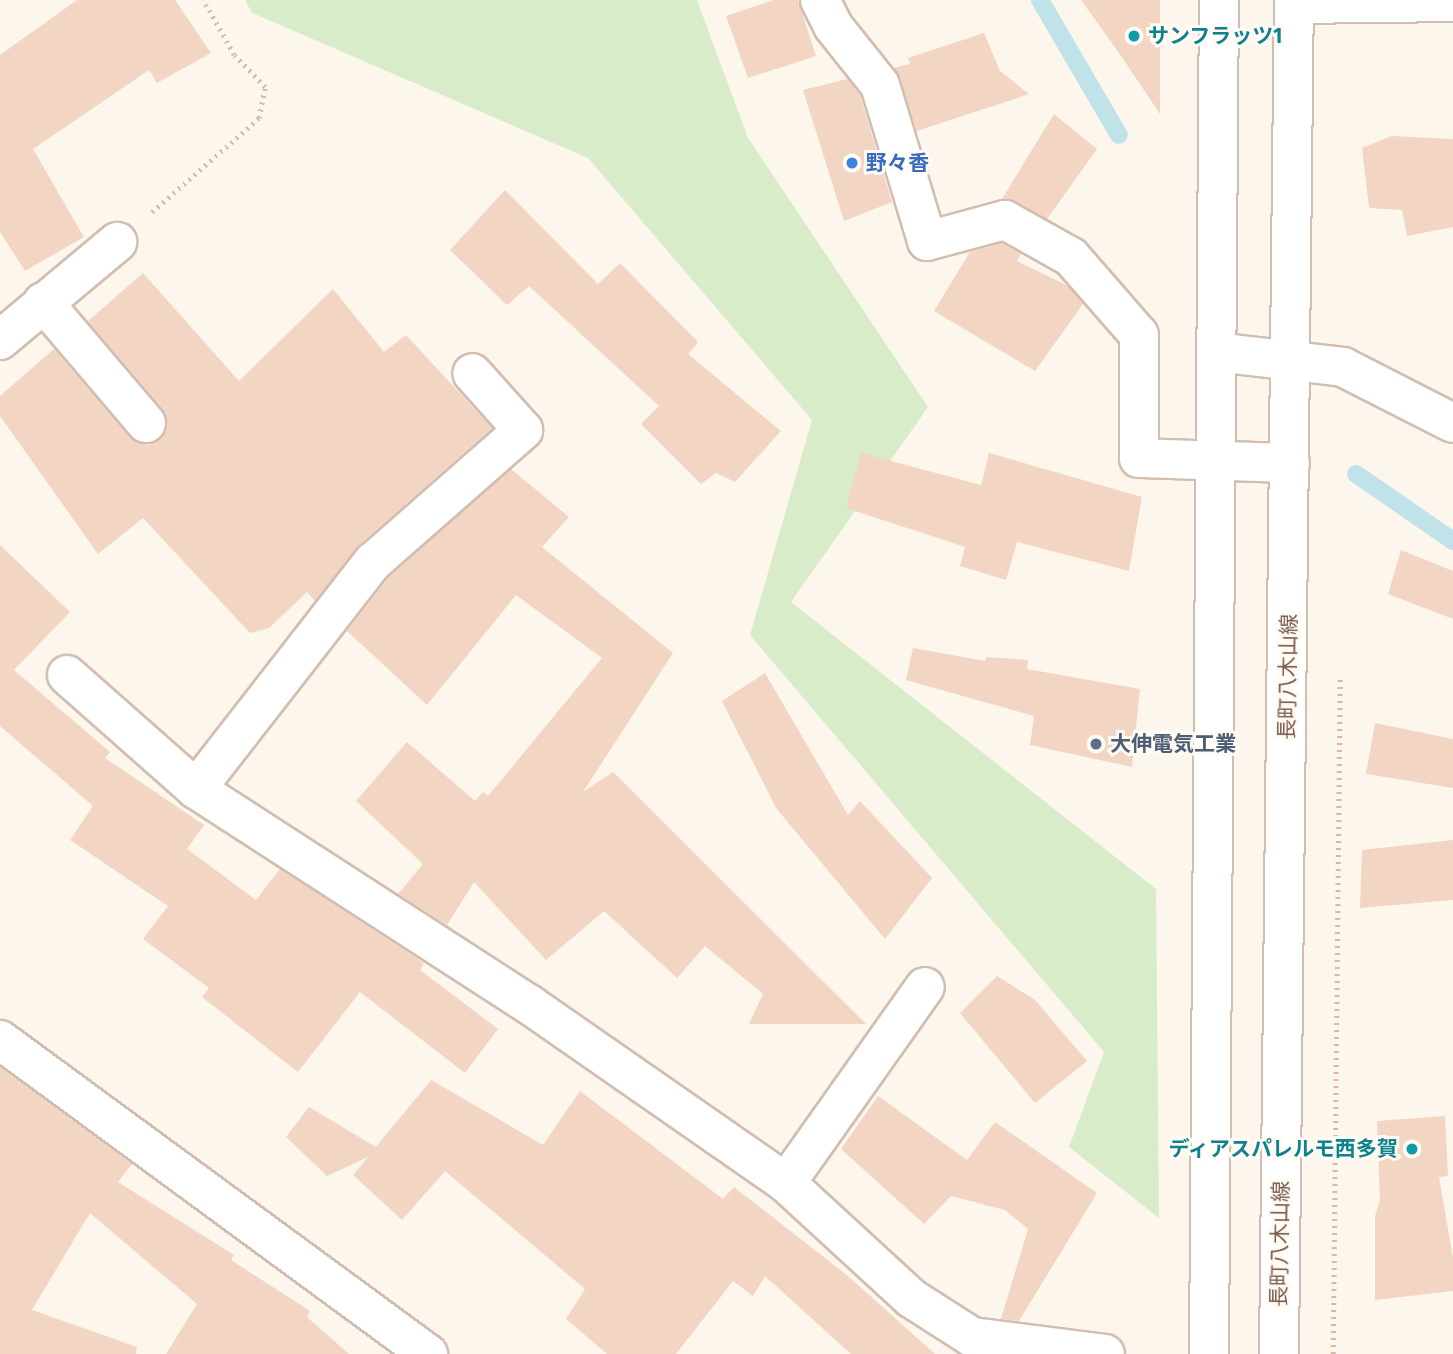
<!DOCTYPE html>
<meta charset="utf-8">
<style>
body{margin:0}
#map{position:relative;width:1453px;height:1354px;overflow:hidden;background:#fdf6ec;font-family:"Fira Sans Condensed","Noto Sans JP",sans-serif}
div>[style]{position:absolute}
.green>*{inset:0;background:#d8ecc9}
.stream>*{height:18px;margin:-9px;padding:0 9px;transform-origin:9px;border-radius:9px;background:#bfe3e8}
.building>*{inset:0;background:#f3d5c3}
.path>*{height:4.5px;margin-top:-2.25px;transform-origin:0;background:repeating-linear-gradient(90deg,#d9b8a5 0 2px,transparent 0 7px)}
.roads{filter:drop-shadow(2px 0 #d1beb0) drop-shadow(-2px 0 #d1beb0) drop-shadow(0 2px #d1beb0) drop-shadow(0 -2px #d1beb0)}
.minor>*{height:38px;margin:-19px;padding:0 19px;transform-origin:19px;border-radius:19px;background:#fff}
.dots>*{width:19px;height:19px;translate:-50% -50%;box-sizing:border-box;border:4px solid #fffaf3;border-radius:50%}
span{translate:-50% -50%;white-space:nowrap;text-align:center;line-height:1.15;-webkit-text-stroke:6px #fffaf3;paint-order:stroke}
.culture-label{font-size:21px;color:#0d838f;font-weight:700}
.left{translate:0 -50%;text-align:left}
.right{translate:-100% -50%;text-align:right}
.shop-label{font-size:21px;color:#366cbe;font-weight:700}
.street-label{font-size:21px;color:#7a5c4d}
.service-label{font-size:21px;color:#4e5e75;font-weight:700}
</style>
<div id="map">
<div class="green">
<i style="clip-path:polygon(245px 0,697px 0,748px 138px,928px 407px,791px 602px,1156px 889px,1159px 1218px,1069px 1147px,1104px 1052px,750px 635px,812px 420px,588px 158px,252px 13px)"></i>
</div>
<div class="stream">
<i style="left:1040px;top:0;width:156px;rotate:59.7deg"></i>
<i style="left:1356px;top:474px;width:118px;rotate:34.6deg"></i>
</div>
<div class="building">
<i style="clip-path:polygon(77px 0,175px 0,211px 53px,157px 83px,149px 70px,33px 149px,84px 237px,25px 271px,0 232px,0 55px)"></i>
<i style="clip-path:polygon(774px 0,798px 0,816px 56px,748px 78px,726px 16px)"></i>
<i style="clip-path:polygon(1081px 0,1160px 0,1160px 114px,1119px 53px)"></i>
<i style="clip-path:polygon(984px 33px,1000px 71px,1029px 94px,917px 131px,894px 68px,910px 64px,908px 58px)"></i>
<i style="clip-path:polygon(847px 79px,860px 95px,892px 202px,844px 221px,803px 90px)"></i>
<i style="clip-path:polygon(1054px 114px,1097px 149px,1047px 219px,1016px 201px,1002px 199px)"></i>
<i style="clip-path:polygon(1392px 136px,1453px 139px,1453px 227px,1407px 236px,1402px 210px,1369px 208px,1362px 148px)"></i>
<i style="clip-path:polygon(505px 190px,598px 284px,620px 263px,698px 342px,688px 354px,781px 431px,735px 482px,716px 473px,701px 484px,641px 424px,659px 406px,529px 286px,507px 305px,450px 250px)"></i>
<i style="clip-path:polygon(1002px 243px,1021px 254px,1017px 261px,1068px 286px,1083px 304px,1035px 371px,934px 311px,970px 252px)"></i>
<i style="clip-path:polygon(143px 273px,239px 381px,333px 289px,384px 352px,406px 335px,492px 428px,358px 546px,315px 601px,307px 592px,269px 628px,250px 633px,143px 518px,98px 554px,0 416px,0 396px,54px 349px,130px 438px,149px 445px,161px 439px,167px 430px,163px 409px,88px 321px)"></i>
<i style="clip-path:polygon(861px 453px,981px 485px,989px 453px,1142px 497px,1129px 571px,1017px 542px,1006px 580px,960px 566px,965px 547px,846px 508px)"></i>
<i style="clip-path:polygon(511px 469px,569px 517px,542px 547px,673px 653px,583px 792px,613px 772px,866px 1024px,749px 1024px,763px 994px,705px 946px,677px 978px,604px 911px,546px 960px,474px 882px,447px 925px,398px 894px,423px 864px,356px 801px,407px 742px,475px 801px,483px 792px,488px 796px,602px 658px,516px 595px,427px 705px,347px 631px,389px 577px)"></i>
<i style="clip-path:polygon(0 545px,70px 612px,14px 670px,110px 752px,105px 758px,204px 825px,187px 849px,256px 900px,280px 869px,424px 963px,420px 970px,498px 1029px,465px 1073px,360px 992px,298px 1072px,202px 997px,209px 988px,143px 939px,168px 906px,70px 840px,93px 806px,0 726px)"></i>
<i style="clip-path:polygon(1401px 550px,1453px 571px,1453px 619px,1388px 594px)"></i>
<i style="clip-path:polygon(913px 648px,985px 661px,986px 657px,1028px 660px,1027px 669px,1140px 689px,1132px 767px,1030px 745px,1034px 716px,906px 680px)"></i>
<i style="clip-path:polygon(765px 673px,848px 815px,860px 801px,932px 878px,885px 939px,776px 808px,722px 701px)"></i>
<i style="clip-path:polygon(1375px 723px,1453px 739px,1453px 788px,1366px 774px)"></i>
<i style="clip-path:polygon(1453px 840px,1453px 900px,1360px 908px,1362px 850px)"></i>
<i style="clip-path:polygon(997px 976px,1035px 1000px,1087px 1061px,1035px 1103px,960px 1013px)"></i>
<i style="clip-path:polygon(0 1067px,132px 1164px,118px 1182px,234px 1255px,231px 1260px,310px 1311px,307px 1317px,349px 1354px,166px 1354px,197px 1304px,90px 1213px,32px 1310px,137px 1347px,136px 1354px,0 1354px)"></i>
<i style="clip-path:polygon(431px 1080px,543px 1145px,580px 1091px,723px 1199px,734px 1187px,848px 1276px,935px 1354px,851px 1354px,765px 1276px,753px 1296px,733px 1281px,676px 1354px,607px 1354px,566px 1319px,585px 1289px,445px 1171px,402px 1220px,353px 1175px,368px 1157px,327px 1176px,286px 1137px,309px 1107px,376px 1147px)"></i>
<i style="clip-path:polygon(878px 1096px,967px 1160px,995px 1122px,1097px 1193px,1019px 1321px,1001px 1319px,1028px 1229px,1005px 1210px,951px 1196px,924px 1224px,841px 1149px)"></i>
<i style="clip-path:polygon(1445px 1116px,1448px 1176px,1439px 1177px,1453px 1258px,1453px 1291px,1375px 1300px,1375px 1216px,1380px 1200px,1377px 1121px)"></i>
</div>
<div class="path">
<i style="left:152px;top:212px;width:142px;rotate:-41.3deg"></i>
<i style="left:259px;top:118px;width:32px;rotate:-79deg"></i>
<i style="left:265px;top:87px;width:45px;rotate:-134.1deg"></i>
<i style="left:234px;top:55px;width:63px;rotate:-119.4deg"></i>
<i style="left:1333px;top:1354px;width:675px;rotate:-89.41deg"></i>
</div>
<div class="roads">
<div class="minor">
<i style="left:820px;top:0;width:29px;rotate:63deg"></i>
<i style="left:833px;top:26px;width:75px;rotate:51.5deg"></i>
<i style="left:880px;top:85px;width:163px;rotate:73.2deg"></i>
<i style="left:927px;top:241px;width:81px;rotate:-15.1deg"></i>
<i style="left:1005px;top:220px;width:76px;rotate:29.3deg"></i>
<i style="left:1071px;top:257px;width:103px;rotate:48.9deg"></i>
<i style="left:1139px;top:335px;width:123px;rotate:90deg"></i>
<i style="left:1139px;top:458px;width:151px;rotate:1.9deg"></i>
<i style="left:1294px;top:4px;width:159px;rotate:-0.7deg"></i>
<i style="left:43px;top:302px;width:159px;rotate:49.6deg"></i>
<i style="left:0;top:340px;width:153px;rotate:-39.9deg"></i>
<i style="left:1216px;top:352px;width:128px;rotate:6.7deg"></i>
<i style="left:1343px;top:367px;width:123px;rotate:27deg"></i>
<i style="left:67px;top:675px;width:172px;rotate:41.5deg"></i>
<i style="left:196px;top:789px;width:398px;rotate:32.9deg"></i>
<i style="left:530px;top:1005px;width:312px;rotate:34.8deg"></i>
<i style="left:786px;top:1183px;width:170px;rotate:42.6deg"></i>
<i style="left:911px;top:1298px;width:72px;rotate:32.6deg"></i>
<i style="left:972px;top:1337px;width:134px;rotate:7.3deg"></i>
<i style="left:196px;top:789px;width:288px;rotate:-52.1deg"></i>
<i style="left:373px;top:562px;width:200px;rotate:-41.3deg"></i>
<i style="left:523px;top:430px;width:76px;rotate:-131.8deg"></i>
<i style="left:0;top:1040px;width:531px;rotate:36.27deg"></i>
<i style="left:786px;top:1183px;width:240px;rotate:-54.7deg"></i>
<i style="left:1209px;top:1354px;width:1354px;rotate:-89.58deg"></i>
<i style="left:1279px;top:1354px;width:1354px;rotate:-89.37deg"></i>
</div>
</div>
<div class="dots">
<i style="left:1134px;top:36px;background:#0f9aa8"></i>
<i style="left:852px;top:163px;background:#3f7fe0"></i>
<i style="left:1096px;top:744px;background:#5c6f8a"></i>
<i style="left:1412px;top:1149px;background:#0f9aa8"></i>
</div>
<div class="culture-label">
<span class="left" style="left:1148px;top:36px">サンフラッツ1</span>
<span class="right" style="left:1398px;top:1149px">ディアスパレルモ西多賀</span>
</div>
<div class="shop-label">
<span class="left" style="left:866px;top:163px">野々香</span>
</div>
<div class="street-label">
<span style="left:1288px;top:677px;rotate:-89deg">長町八木山線</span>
<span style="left:1280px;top:1244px;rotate:-89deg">長町八木山線</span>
</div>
<div class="service-label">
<span class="left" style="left:1110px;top:744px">大伸電気工業</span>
</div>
</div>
